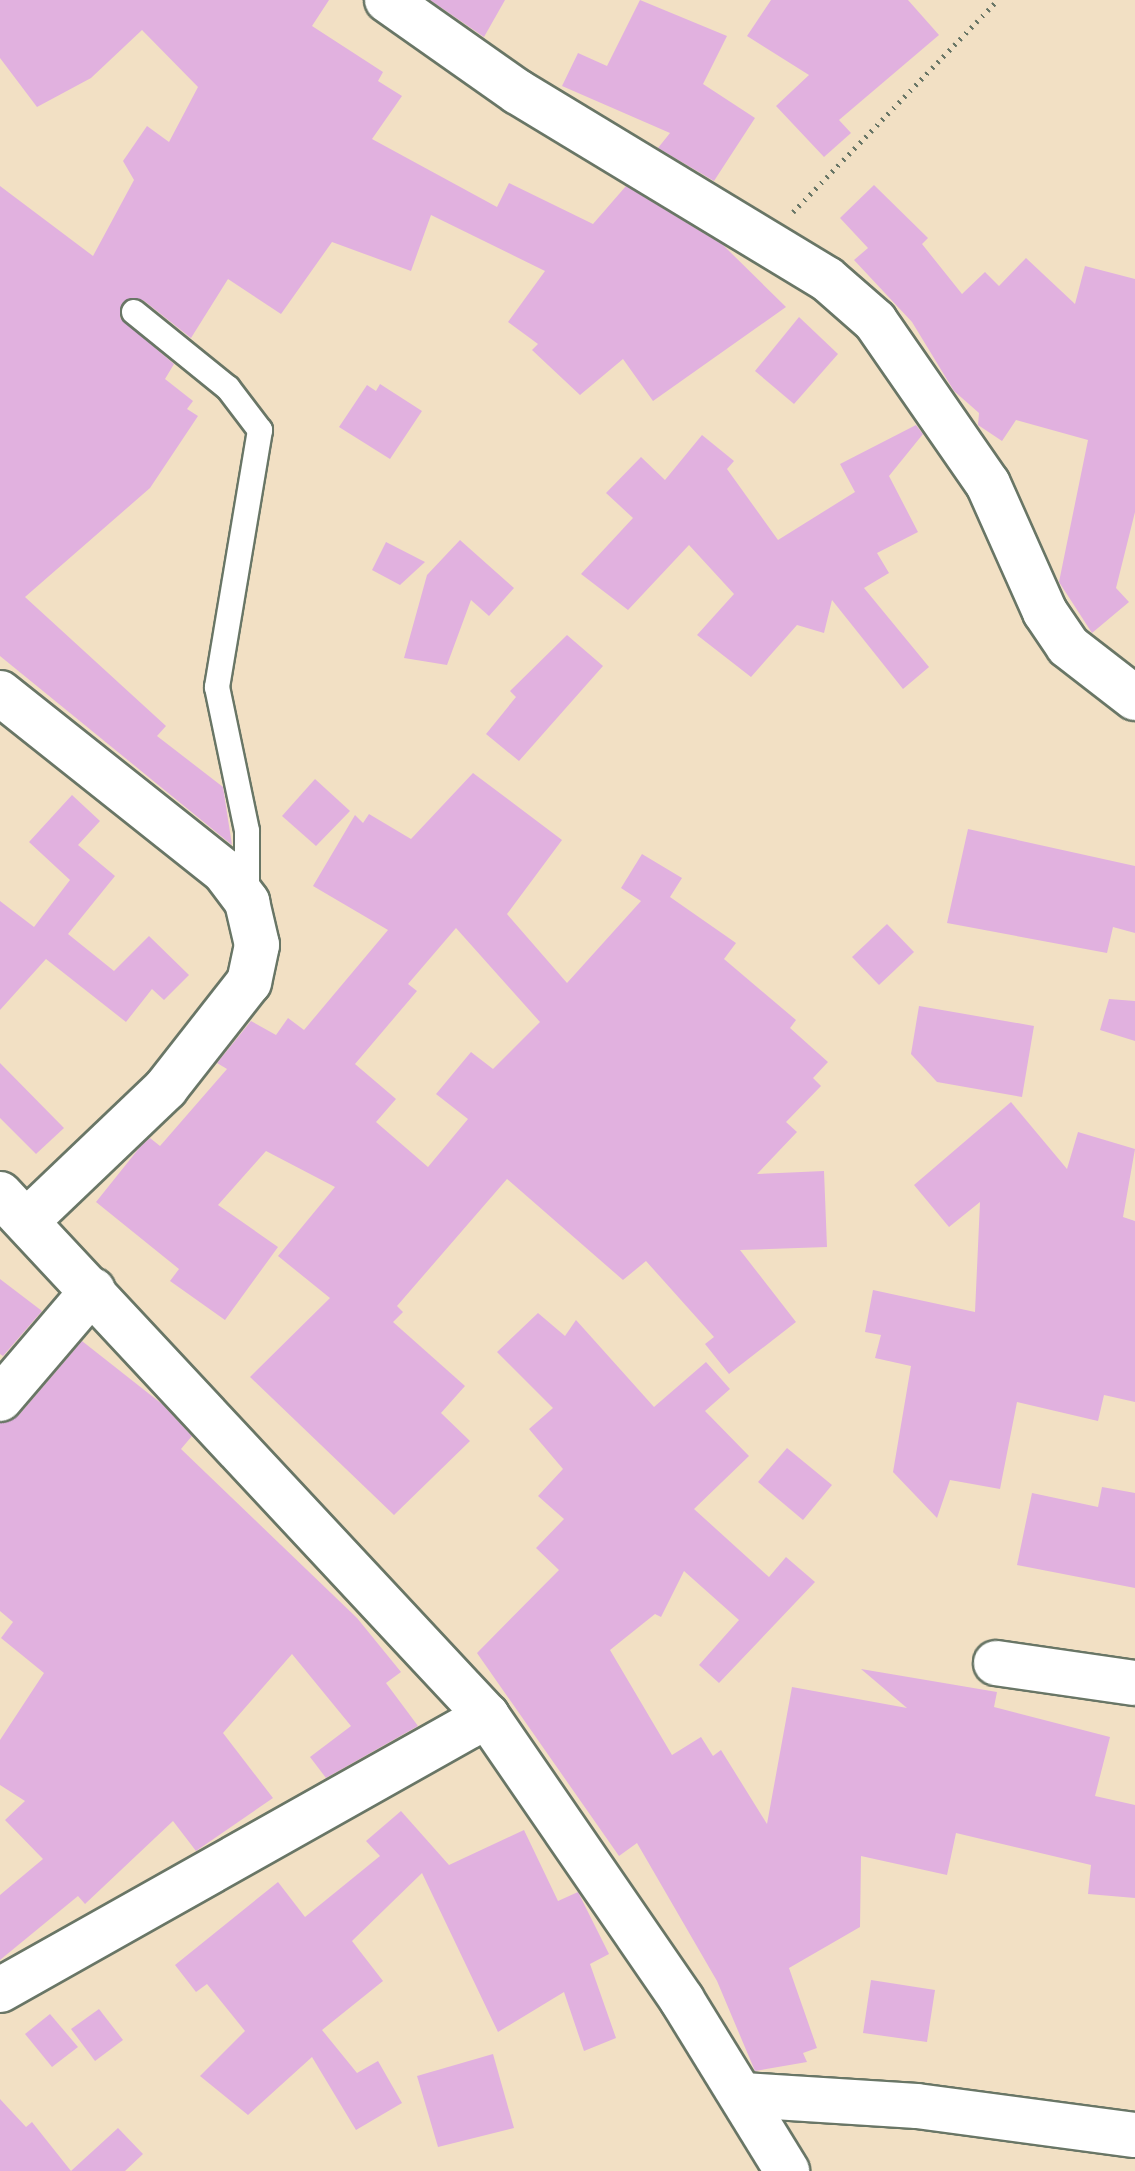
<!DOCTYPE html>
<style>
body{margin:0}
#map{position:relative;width:1135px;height:2171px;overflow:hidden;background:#f2e0c4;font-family:Alegreya,serif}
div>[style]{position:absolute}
.building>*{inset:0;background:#e1b1df}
.path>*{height:5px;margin-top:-2.5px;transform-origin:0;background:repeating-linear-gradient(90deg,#697666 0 2px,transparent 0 8px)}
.roads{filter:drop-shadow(2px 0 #697666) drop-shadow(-2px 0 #697666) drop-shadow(0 2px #697666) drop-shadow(0 -2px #697666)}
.lane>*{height:24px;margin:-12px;padding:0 12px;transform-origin:12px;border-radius:12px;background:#fff}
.street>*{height:44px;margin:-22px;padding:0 22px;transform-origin:22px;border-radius:22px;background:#fff}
.secondary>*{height:44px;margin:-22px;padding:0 22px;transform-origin:22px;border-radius:22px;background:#fff}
span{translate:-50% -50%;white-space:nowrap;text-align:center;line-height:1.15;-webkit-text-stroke:6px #fff;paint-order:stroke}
</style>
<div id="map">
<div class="building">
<i style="clip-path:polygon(0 0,329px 0,312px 26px,383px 72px,378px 81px,402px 96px,372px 139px,497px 207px,509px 183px,593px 224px,626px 186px,723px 245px,786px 307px,653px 401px,623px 359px,580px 395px,532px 350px,538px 344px,508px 322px,545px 271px,431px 215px,411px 271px,332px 242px,281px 314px,228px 279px,191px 338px,143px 300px,123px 302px,120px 318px,174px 364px,165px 379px,193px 401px,187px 409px,198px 416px,150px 488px,25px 597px,166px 726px,157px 736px,223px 787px,232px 845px,0 656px,0 186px,93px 256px,134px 180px,123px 161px,147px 126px,169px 142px,198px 87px,142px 30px,91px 78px,37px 107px,0 58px)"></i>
<i style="clip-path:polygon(430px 0,505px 0,484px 37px)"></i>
<i style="clip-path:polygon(640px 0,727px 36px,703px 84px,755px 118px,714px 181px,658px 148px,670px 133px,562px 86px,578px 53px,607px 66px)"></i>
<i style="clip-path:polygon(771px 0,908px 0,939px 35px,839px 120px,851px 133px,824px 157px,776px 106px,809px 75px,747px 36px)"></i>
<i style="clip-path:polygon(874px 185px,928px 238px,922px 244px,962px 294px,985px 272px,999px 286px,1026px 258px,1075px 304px,1085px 266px,1135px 279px,1135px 512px,1116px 588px,1129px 602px,1092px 633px,1059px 582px,1088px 440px,1016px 420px,1002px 441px,978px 425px,979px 413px,954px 391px,912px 322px,854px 260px,868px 248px,840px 218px)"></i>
<i style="clip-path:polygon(799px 317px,838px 354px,794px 404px,755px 371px)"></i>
<i style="clip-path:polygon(380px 384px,422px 411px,390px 459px,339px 427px,367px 385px,376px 391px)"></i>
<i style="clip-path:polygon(916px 425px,923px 434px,889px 476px,918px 532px,877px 553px,889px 573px,864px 588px,929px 667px,903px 689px,832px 600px,824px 633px,797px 625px,751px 677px,697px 635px,734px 594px,689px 545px,628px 610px,581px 574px,633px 518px,606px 493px,641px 457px,665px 480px,702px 435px,734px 461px,727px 469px,778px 540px,855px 492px,840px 464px)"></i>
<i style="clip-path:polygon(460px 540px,514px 588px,489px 616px,471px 600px,447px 665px,404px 658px,427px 575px)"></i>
<i style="clip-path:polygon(386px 542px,425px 562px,400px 585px,372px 570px)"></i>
<i style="clip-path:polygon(567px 635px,603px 666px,519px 761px,486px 734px,516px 697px,510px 691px)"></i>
<i style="clip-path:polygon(evenodd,473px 773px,562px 840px,507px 914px,567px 983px,641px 901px,621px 888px,642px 854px,682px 878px,670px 897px,736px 943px,724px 959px,796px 1020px,790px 1028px,828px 1062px,813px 1078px,821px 1086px,786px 1122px,797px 1132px,757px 1174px,824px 1171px,827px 1247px,740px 1250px,796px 1322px,729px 1374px,705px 1344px,714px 1337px,646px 1261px,623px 1280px,507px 1179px,397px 1306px,403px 1312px,393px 1322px,465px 1386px,441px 1413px,470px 1441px,394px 1515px,250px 1377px,330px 1298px,278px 1256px,335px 1187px,266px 1151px,218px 1205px,278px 1247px,225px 1320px,170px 1281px,179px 1269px,96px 1202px,140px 1147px,150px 1138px,160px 1146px,227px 1069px,217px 1063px,251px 1021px,276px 1035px,288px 1018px,304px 1030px,388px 930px,313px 886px,355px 815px,363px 823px,369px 814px,411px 839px,473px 773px,456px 928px,540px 1022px,493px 1069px,471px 1052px,436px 1094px,468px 1119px,428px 1167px,376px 1122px,396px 1099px,355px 1064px,417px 991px,408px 984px,456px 928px)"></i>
<i style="clip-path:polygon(315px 779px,350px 811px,316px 846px,282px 816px)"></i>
<i style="clip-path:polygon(72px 795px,100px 821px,78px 845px,115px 876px,68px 934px,114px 971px,149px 936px,189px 975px,164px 1000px,152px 989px,126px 1022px,46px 959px,0 1010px,0 901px,34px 927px,70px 880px,29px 842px)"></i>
<i style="clip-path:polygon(968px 829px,1135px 866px,1135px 933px,1113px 927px,1107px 953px,947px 923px)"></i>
<i style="clip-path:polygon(887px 924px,914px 952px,879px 985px,852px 957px)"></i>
<i style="clip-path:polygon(1109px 999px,1135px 1001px,1135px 1041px,1100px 1030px)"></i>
<i style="clip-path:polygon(919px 1006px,1034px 1026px,1022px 1097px,937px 1082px,911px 1054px)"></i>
<i style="clip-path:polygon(0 1063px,64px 1128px,36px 1154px,0 1118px)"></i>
<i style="clip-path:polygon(1011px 1102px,1067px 1169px,1078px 1132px,1135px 1149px,1123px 1217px,1135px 1221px,1135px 1402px,1104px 1395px,1098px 1421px,1017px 1402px,1000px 1489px,950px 1480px,937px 1518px,893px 1472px,911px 1366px,875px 1358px,881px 1335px,865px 1332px,873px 1290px,975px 1312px,980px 1202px,949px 1227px,914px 1185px)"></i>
<i style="clip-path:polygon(0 1279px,42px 1311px,3px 1356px,0 1354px)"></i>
<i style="clip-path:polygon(538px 1313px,565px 1336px,576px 1320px,654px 1407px,706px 1362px,730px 1389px,705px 1411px,749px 1456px,694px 1509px,769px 1577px,786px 1557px,815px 1582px,719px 1683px,699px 1665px,739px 1620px,684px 1571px,661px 1617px,655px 1614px,610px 1650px,672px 1755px,701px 1737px,713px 1756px,721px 1750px,767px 1824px,792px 1687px,907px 1708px,861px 1669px,997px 1692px,994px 1707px,1110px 1737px,1095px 1796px,1135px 1805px,1135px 1898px,1088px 1894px,1091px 1865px,956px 1833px,947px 1875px,861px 1856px,860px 1927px,789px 1968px,817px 2048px,803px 2053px,807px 2062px,755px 2071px,717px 1981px,637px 1843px,619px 1856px,477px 1653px,559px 1570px,536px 1548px,564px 1519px,538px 1496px,563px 1469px,529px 1429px,553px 1408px,497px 1352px)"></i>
<i style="clip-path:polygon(82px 1341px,162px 1404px,192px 1436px,181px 1449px,357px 1618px,401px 1672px,386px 1683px,418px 1726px,326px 1778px,310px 1757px,351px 1726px,292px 1654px,223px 1733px,273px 1798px,196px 1851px,173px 1821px,85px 1904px,78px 1896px,0 1960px,0 1895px,43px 1859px,5px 1820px,25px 1801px,0 1785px,0 1740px,44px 1673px,1px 1638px,13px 1622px,0 1611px,0 1423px,19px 1415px)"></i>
<i style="clip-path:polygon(787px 1448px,832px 1485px,803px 1520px,758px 1482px)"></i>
<i style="clip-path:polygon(1102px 1487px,1135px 1493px,1135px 1588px,1017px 1565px,1032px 1493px,1098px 1507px)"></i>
<i style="clip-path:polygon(401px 1811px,449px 1865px,524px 1830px,558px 1901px,578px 1892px,609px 1954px,590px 1964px,616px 2038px,584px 2051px,564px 1992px,498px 2032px,422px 1873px,352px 1941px,383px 1981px,322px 2030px,357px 2073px,378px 2061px,402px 2103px,356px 2130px,312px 2057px,248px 2115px,200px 2076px,245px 2031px,207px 1984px,196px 1992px,175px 1965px,278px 1882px,305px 1917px,380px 1856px,366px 1841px)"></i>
<i style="clip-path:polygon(871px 1980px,935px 1990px,927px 2042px,863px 2033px)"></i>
<i style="clip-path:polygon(99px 2009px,123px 2040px,95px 2061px,71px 2029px)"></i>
<i style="clip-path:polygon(50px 2014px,78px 2047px,52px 2067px,25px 2034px)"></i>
<i style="clip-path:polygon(493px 2054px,514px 2128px,438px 2147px,417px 2076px)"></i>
<i style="clip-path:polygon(0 2099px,26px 2127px,32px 2122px,71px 2171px,118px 2128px,143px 2154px,125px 2171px,0 2171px)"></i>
</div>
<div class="path">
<i style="left:793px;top:212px;width:295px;rotate:-46deg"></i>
</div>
<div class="roads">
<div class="lane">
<i style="left:134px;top:312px;width:121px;rotate:39deg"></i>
<i style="left:228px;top:388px;width:53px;rotate:52.7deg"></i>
<i style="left:260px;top:430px;width:261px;rotate:99.5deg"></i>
<i style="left:217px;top:687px;width:147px;rotate:78.2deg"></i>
<i style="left:247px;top:831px;width:69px;rotate:90deg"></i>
</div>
<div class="street">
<i style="left:387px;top:0;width:160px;rotate:35.1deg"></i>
<i style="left:518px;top:92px;width:361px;rotate:31.2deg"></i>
<i style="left:827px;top:279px;width:64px;rotate:41.2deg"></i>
<i style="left:875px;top:321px;width:198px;rotate:55.3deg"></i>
<i style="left:988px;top:484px;width:140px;rotate:66deg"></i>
<i style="left:1045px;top:612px;width:41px;rotate:55.9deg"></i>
<i style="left:1068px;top:646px;width:85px;rotate:37.8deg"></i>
<i style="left:0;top:693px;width:286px;rotate:38.5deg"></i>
<i style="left:224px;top:871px;width:39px;rotate:53deg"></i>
<i style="left:247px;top:902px;width:44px;rotate:76.9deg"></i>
<i style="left:257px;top:945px;width:38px;rotate:102deg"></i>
<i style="left:249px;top:982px;width:135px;rotate:128.1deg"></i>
<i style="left:166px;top:1088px;width:192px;rotate:136.3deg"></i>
<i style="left:0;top:1399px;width:143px;rotate:-49.5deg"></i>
<i style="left:996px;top:1663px;width:140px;rotate:8.2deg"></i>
<i style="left:0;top:1990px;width:559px;rotate:-29.36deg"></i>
<i style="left:743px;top:2095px;width:174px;rotate:3.6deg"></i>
<i style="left:917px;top:2106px;width:220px;rotate:7.6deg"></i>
</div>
<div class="secondary">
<i style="left:0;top:1194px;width:714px;rotate:46.99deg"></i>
<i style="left:487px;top:1716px;width:345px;rotate:55.5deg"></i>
<i style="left:682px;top:2000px;width:201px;rotate:58.4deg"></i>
</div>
</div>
</div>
